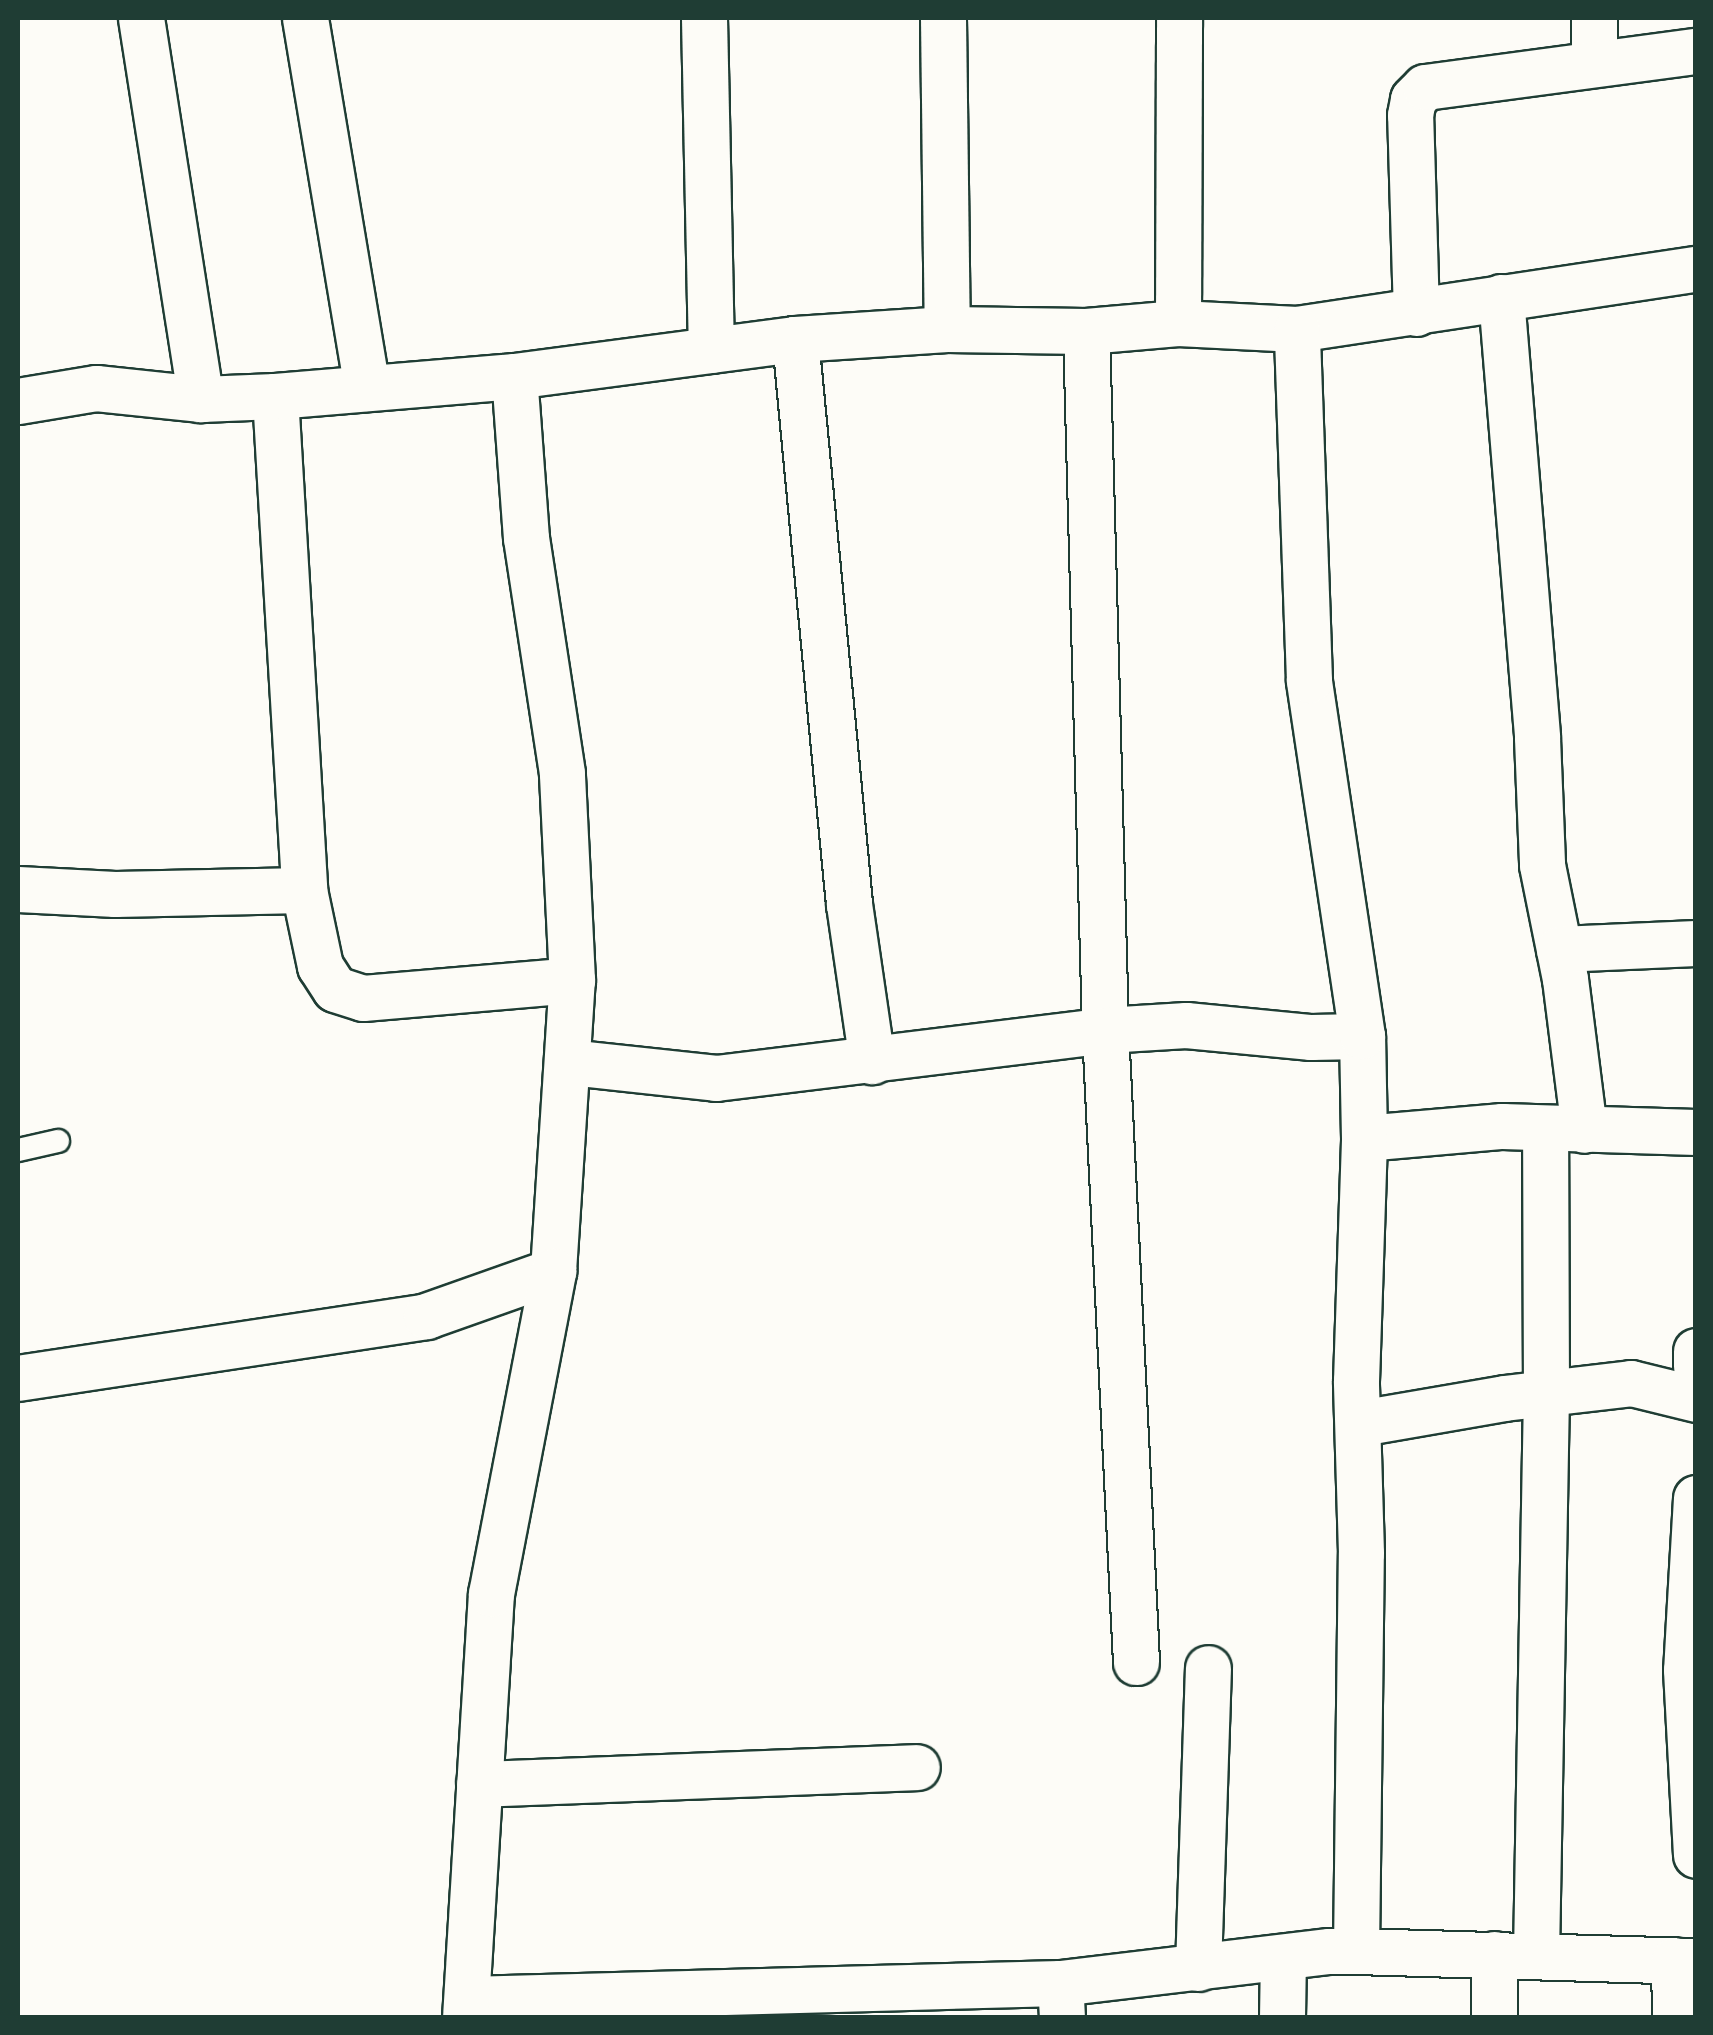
<!DOCTYPE html>
<style>
body{margin:0}
#map{position:relative;width:1713px;height:2035px;overflow:hidden;background:#fdfcf7;font-family:Sriracha,sans-serif}
div>[style]{position:absolute}
.roads{filter:drop-shadow(2px 0 #1f3d34) drop-shadow(-2px 0 #1f3d34) drop-shadow(0 2px #1f3d34) drop-shadow(0 -2px #1f3d34)}
.lane>*{height:22px;margin:-11px;padding:0 11px;transform-origin:11px;border-radius:11px;background:#fdfcf7}
.street>*{height:45px;margin:-22.5px;padding:0 22.5px;transform-origin:22.5px;border-radius:22.5px;background:#fdfcf7}
span{translate:-50% -50%;white-space:nowrap;text-align:center;line-height:1.15;-webkit-text-stroke:8px #fdfcf7;paint-order:stroke}
.frame{position:absolute;inset:0;border:20px solid #1f3d34;pointer-events:none}
</style>
<div id="map">
<div class="roads">
<div class="lane">
<i style="left:18px;top:1150px;width:41px;rotate:-12.7deg"></i>
</div>
<div class="street">
<i style="left:141px;top:18px;width:386px;rotate:81.1deg"></i>
<i style="left:305px;top:18px;width:375px;rotate:80.5deg"></i>
<i style="left:704px;top:18px;width:332px;rotate:88.8deg"></i>
<i style="left:943px;top:18px;width:311px;rotate:89.3deg"></i>
<i style="left:1594px;top:62px;width:44px;rotate:-90deg"></i>
<i style="left:1501px;top:297px;width:442px;rotate:85.3deg"></i>
<i style="left:1537px;top:738px;width:127px;rotate:87.7deg"></i>
<i style="left:1542px;top:865px;width:116px;rotate:78.6deg"></i>
<i style="left:1565px;top:979px;width:152px;rotate:82.8deg"></i>
<i style="left:1416px;top:313px;width:198px;rotate:-91.7deg"></i>
<i style="left:1410px;top:115px;width:16px;rotate:-79deg"></i>
<i style="left:1413px;top:99px;width:17px;rotate:-45deg"></i>
<i style="left:1425px;top:87px;width:273px;rotate:-7.6deg"></i>
<i style="left:1178px;top:323px;width:305px;rotate:-89.8deg"></i>
<i style="left:1086px;top:331px;width:699px;rotate:88.44deg"></i>
<i style="left:1105px;top:1030px;width:633px;rotate:87.19deg"></i>
<i style="left:795px;top:339px;width:568px;rotate:84.54deg"></i>
<i style="left:849px;top:904px;width:159px;rotate:81.7deg"></i>
<i style="left:275px;top:396px;width:495px;rotate:86.6deg"></i>
<i style="left:304px;top:890px;width:78px;rotate:78.1deg"></i>
<i style="left:320px;top:966px;width:27px;rotate:57deg"></i>
<i style="left:335px;top:989px;width:29px;rotate:18deg"></i>
<i style="left:363px;top:998px;width:210px;rotate:-4.9deg"></i>
<i style="left:18px;top:401px;width:79px;rotate:-9.5deg"></i>
<i style="left:96px;top:388px;width:106px;rotate:6deg"></i>
<i style="left:201px;top:399px;width:74px;rotate:-2.3deg"></i>
<i style="left:275px;top:396px;width:240px;rotate:-4.8deg"></i>
<i style="left:514px;top:376px;width:283px;rotate:-7.5deg"></i>
<i style="left:795px;top:339px;width:152px;rotate:-3.8deg"></i>
<i style="left:947px;top:329px;width:139px;rotate:0.8deg"></i>
<i style="left:1086px;top:331px;width:92px;rotate:-5deg"></i>
<i style="left:1178px;top:323px;width:119px;rotate:2.9deg"></i>
<i style="left:1297px;top:329px;width:403px;rotate:-8.6deg"></i>
<i style="left:18px;top:889px;width:97px;rotate:3deg"></i>
<i style="left:115px;top:894px;width:189px;rotate:-1.2deg"></i>
<i style="left:1559px;top:949px;width:137px;rotate:-2.5deg"></i>
<i style="left:569px;top:1062px;width:148px;rotate:6.2deg"></i>
<i style="left:716px;top:1078px;width:392px;rotate:-7deg"></i>
<i style="left:1105px;top:1030px;width:81px;rotate:-3.5deg"></i>
<i style="left:1186px;top:1025px;width:126px;rotate:5.5deg"></i>
<i style="left:1311px;top:1037px;width:51px;rotate:-1.1deg"></i>
<i style="left:1364px;top:1138px;width:139px;rotate:-5deg"></i>
<i style="left:1502px;top:1126px;width:194px;rotate:1.8deg"></i>
<i style="left:1696px;top:1351px;width:15px;rotate:90deg"></i>
<i style="left:18px;top:1378px;width:413px;rotate:-8.6deg"></i>
<i style="left:426px;top:1316px;width:135px;rotate:-19.5deg"></i>
<i style="left:553px;top:1271px;width:292px;rotate:-86.3deg"></i>
<i style="left:572px;top:980px;width:207px;rotate:-92.8deg"></i>
<i style="left:562px;top:773px;width:238px;rotate:-98.7deg"></i>
<i style="left:526px;top:538px;width:162px;rotate:-94.2deg"></i>
<i style="left:1360px;top:1423px;width:146px;rotate:-9.8deg"></i>
<i style="left:1504px;top:1398px;width:128px;rotate:-6.7deg"></i>
<i style="left:1631px;top:1383px;width:67px;rotate:13.8deg"></i>
<i style="left:1696px;top:1498px;width:172px;rotate:93.3deg"></i>
<i style="left:1686px;top:1670px;width:185px;rotate:86.9deg"></i>
<i style="left:479px;top:1784px;width:438px;rotate:-2.2deg"></i>
<i style="left:1356px;top:1951px;width:340px;rotate:1.7deg"></i>
<i style="left:1536px;top:1955px;width:562px;rotate:-88.98deg"></i>
<i style="left:1546px;top:1393px;width:265px;rotate:-90.2deg"></i>
<i style="left:1674px;top:1960px;width:58px;rotate:89deg"></i>
<i style="left:1198px;top:1968px;width:300px;rotate:-88.1deg"></i>
<i style="left:467px;top:1999px;width:593px;rotate:-1.55deg"></i>
<i style="left:465px;top:2018px;width:425px;rotate:-86.5deg"></i>
<i style="left:491px;top:1594px;width:329px;rotate:-79.1deg"></i>
<i style="left:1062px;top:2018px;width:35px;rotate:-93deg"></i>
<i style="left:1060px;top:1983px;width:271px;rotate:-6.8deg"></i>
<i style="left:1329px;top:1951px;width:27px"></i>
<i style="left:1356px;top:1951px;width:398px;rotate:-89.3deg"></i>
<i style="left:1361px;top:1553px;width:172px;rotate:-91.7deg"></i>
<i style="left:1356px;top:1381px;width:243px;rotate:-88.1deg"></i>
<i style="left:1364px;top:1138px;width:102px;rotate:-91.1deg"></i>
<i style="left:1362px;top:1036px;width:360px;rotate:-98.5deg"></i>
<i style="left:1309px;top:680px;width:351px;rotate:-92deg"></i>
<i style="left:1282px;top:2018px;width:61px;rotate:-89.1deg"></i>
<i style="left:1494px;top:2018px;width:64px;rotate:-90deg"></i>
</div>
</div>
<div class="frame"></div>
</div>
